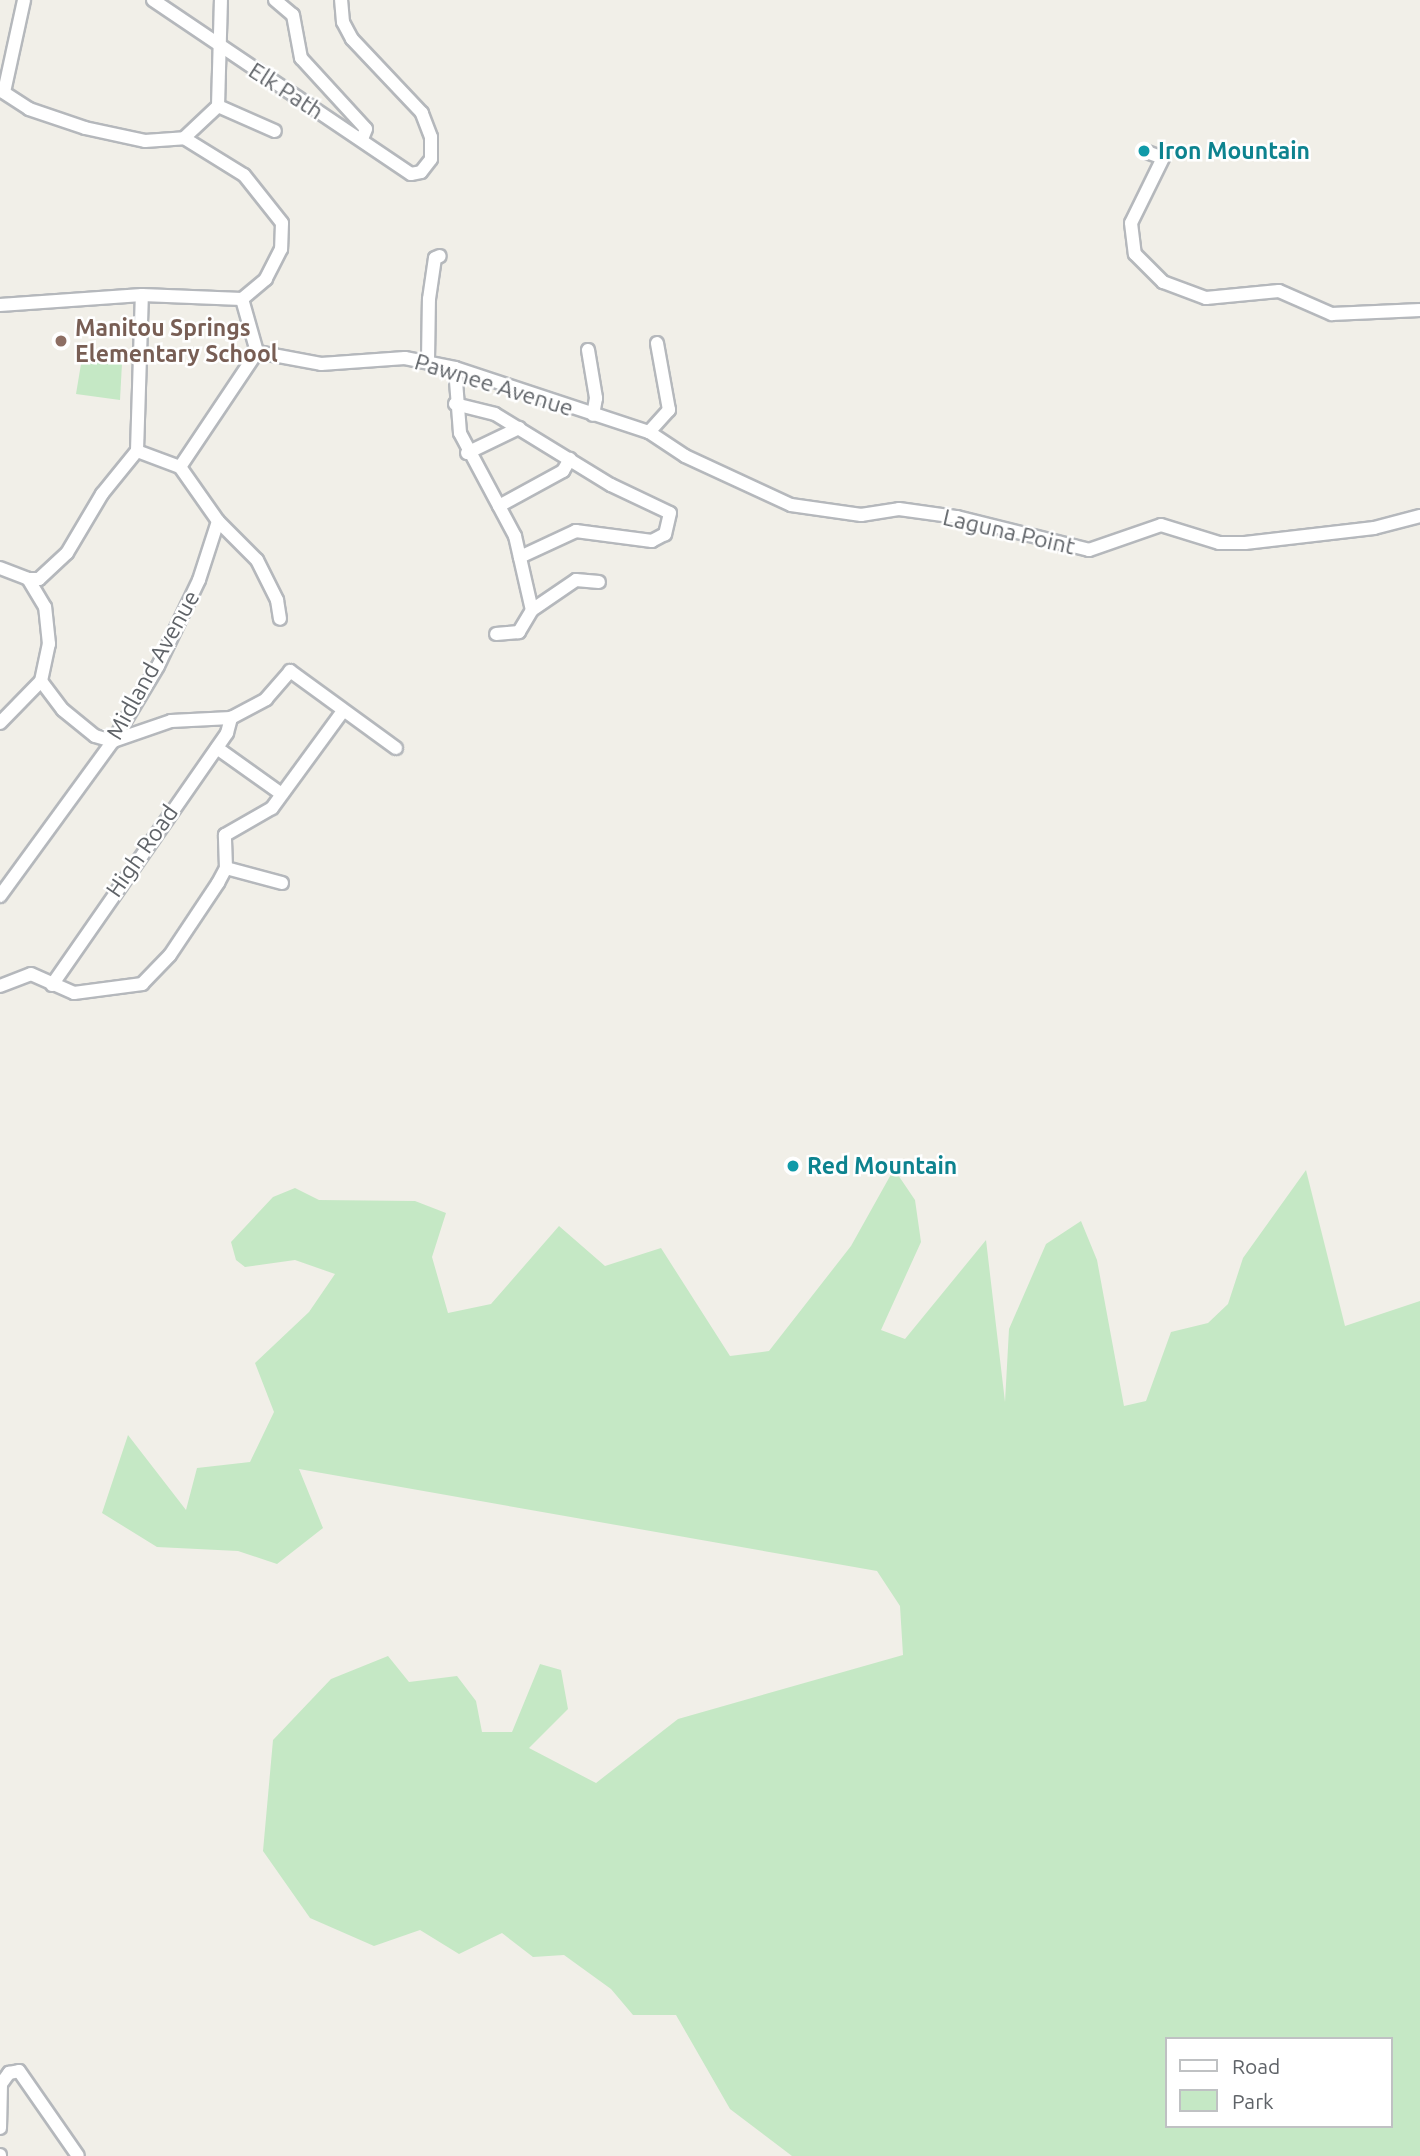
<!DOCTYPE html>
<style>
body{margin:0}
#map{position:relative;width:1420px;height:2156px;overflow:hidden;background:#f1efe8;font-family:Ubuntu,sans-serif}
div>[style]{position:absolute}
.green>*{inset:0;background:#c5e8c5}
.roads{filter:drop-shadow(2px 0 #b5b8bc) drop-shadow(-2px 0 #b5b8bc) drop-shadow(0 2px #b5b8bc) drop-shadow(0 -2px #b5b8bc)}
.minor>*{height:12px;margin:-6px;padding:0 6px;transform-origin:6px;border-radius:6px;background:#fff}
.dots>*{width:19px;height:19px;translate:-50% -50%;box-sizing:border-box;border:4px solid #fff;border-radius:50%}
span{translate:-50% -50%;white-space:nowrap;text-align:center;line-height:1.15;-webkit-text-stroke:5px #fff;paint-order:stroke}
.street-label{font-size:23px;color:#5f6368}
.culture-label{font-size:23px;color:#0d838f;font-weight:700}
.left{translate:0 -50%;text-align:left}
.education-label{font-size:23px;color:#785e54;font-weight:700}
.legend{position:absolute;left:1165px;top:2037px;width:228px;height:91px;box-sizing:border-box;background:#fff;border:2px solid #bfc1c3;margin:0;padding:9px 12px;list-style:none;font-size:21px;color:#5f6368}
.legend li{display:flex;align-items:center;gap:14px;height:35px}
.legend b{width:35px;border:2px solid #bfc1c3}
</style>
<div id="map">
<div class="green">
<i style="clip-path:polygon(83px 352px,116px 353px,122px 363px,120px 400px,76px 394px)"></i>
<i style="clip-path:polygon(evenodd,894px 1169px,915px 1200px,921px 1242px,881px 1330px,905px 1339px,986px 1240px,1005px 1402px,1009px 1329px,1046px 1244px,1081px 1221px,1097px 1260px,1124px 1406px,1146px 1401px,1171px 1332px,1208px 1323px,1228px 1304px,1243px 1258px,1306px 1170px,1345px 1326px,1420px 1301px,1420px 2156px,792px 2156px,730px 2109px,676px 2015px,633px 2015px,611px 1989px,564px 1955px,533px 1957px,502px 1933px,459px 1954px,420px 1930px,374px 1946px,310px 1918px,263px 1851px,273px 1740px,331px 1679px,388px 1656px,409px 1682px,457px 1676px,476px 1701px,482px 1732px,512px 1732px,540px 1664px,561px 1670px,568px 1709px,529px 1748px,596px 1783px,678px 1719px,903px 1655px,900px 1606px,877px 1571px,299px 1469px,323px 1528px,277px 1564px,238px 1551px,157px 1547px,102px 1513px,128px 1435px,186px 1510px,197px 1468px,250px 1462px,274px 1412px,255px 1363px,309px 1312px,335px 1274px,295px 1260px,245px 1267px,236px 1260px,231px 1242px,273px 1197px,295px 1188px,319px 1200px,415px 1201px,446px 1213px,432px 1257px,448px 1313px,491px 1304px,559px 1226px,605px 1266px,661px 1248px,730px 1356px,769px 1351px,851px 1246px,894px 1169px,1166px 2039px,1390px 2039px,1390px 2126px,1166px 2126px,1166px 2039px)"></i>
</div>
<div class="roads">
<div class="minor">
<i style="left:153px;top:0;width:311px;rotate:34deg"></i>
<i style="left:411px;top:174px;width:10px;rotate:-11deg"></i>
<i style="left:421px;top:172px;width:16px;rotate:-52deg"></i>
<i style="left:431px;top:159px;width:22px;rotate:-90deg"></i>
<i style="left:431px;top:137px;width:26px;rotate:-111deg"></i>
<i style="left:422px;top:113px;width:102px;rotate:-133.4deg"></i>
<i style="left:352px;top:39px;width:19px;rotate:-118deg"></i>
<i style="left:343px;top:22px;width:22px;rotate:-95deg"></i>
<i style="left:275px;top:0;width:23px;rotate:40deg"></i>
<i style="left:293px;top:15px;width:44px;rotate:79.5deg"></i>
<i style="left:301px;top:58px;width:96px;rotate:47.5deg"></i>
<i style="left:366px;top:129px;width:11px;rotate:112deg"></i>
<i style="left:0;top:90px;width:35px;rotate:33deg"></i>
<i style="left:29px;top:109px;width:59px;rotate:18.7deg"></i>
<i style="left:85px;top:128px;width:61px;rotate:12.2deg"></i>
<i style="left:145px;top:141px;width:39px;rotate:-4deg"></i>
<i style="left:184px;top:138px;width:70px;rotate:31.7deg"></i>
<i style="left:244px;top:175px;width:61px;rotate:51.6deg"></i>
<i style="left:282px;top:223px;width:26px;rotate:92deg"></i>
<i style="left:281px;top:249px;width:34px;rotate:117deg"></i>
<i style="left:266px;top:279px;width:31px;rotate:140deg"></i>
<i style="left:4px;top:92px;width:94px;rotate:-77.7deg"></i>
<i style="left:218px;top:106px;width:62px;rotate:23.7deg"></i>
<i style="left:184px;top:138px;width:47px;rotate:-43.3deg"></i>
<i style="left:218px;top:106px;width:106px;rotate:-88.4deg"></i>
<i style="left:1144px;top:151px;width:20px;rotate:20deg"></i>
<i style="left:1163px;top:158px;width:72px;rotate:116.2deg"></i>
<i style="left:1131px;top:223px;width:31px;rotate:83deg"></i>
<i style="left:1135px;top:254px;width:40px;rotate:45deg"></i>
<i style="left:1163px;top:282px;width:46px;rotate:20.4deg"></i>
<i style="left:1206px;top:298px;width:73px;rotate:-5.5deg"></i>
<i style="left:1279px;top:291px;width:58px;rotate:23.5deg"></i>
<i style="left:1332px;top:314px;width:88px;rotate:-2.6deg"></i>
<i style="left:242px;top:299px;width:55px;rotate:74.2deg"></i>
<i style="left:257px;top:352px;width:65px;rotate:10.6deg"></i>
<i style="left:321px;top:364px;width:84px;rotate:-4.1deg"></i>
<i style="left:405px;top:358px;width:51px;rotate:11.3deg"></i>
<i style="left:455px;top:368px;width:204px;rotate:18.3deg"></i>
<i style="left:649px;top:432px;width:43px;rotate:33.7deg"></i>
<i style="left:685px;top:456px;width:117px;rotate:24.8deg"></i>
<i style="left:791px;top:505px;width:71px;rotate:8.1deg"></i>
<i style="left:861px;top:515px;width:38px;rotate:-9deg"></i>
<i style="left:899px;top:509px;width:59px;rotate:7.9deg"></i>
<i style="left:957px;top:517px;width:136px;rotate:14deg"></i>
<i style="left:1089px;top:550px;width:76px;rotate:-19.1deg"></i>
<i style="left:1161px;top:525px;width:61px;rotate:17.2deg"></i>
<i style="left:1219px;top:543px;width:26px"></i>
<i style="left:1245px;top:543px;width:130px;rotate:-6.6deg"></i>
<i style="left:1374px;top:528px;width:48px;rotate:-14.6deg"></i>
<i style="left:0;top:305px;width:142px;rotate:-4deg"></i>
<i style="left:142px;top:295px;width:100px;rotate:2.3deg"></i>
<i style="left:588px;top:350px;width:49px;rotate:80.5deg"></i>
<i style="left:596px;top:398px;width:17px;rotate:100deg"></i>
<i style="left:428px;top:360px;width:61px;rotate:-89.1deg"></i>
<i style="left:429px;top:299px;width:41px;rotate:-81.7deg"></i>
<i style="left:435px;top:258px;width:5px;rotate:-22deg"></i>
<i style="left:455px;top:368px;width:65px;rotate:85.6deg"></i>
<i style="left:460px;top:433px;width:117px;rotate:61.9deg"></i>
<i style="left:515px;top:536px;width:76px;rotate:77.1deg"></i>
<i style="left:532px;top:610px;width:26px;rotate:121deg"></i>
<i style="left:519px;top:632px;width:23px;rotate:175deg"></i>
<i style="left:455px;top:404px;width:41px;rotate:14deg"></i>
<i style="left:495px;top:414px;width:136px;rotate:31.5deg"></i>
<i style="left:611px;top:485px;width:65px;rotate:25.4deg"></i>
<i style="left:670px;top:513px;width:22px;rotate:103deg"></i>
<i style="left:665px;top:534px;width:15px;rotate:152deg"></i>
<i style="left:652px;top:541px;width:77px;rotate:-172.5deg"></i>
<i style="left:576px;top:531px;width:62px;rotate:155.1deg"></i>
<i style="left:649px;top:432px;width:30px;rotate:-48deg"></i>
<i style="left:669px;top:410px;width:68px;rotate:-100.2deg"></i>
<i style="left:137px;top:451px;width:46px;rotate:20.4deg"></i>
<i style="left:467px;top:453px;width:58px;rotate:-25.7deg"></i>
<i style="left:180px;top:467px;width:138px;rotate:-56.2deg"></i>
<i style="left:499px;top:506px;width:73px;rotate:-28.7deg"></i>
<i style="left:563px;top:471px;width:14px;rotate:-60deg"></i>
<i style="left:218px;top:521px;width:55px;rotate:45deg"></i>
<i style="left:257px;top:560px;width:45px;rotate:63.4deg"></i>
<i style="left:277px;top:600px;width:19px;rotate:81deg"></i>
<i style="left:0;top:568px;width:30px;rotate:21deg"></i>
<i style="left:532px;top:610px;width:53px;rotate:-34.3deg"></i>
<i style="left:576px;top:580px;width:23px;rotate:5deg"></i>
<i style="left:41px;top:681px;width:36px;rotate:53deg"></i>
<i style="left:63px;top:710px;width:41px;rotate:39.1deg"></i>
<i style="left:95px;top:736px;width:19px;rotate:16deg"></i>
<i style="left:113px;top:741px;width:61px;rotate:-19deg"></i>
<i style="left:171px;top:721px;width:60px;rotate:-2.9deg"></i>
<i style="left:231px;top:718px;width:40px;rotate:-28deg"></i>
<i style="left:266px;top:699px;width:37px;rotate:-49deg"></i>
<i style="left:290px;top:671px;width:131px;rotate:36deg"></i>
<i style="left:0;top:723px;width:59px;rotate:-45.7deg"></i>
<i style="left:41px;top:681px;width:38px;rotate:-78deg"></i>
<i style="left:49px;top:644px;width:37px;rotate:-96deg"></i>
<i style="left:45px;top:607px;width:33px;rotate:-121deg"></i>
<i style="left:28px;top:579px;width:11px"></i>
<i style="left:39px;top:579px;width:38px;rotate:-43deg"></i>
<i style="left:67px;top:553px;width:69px;rotate:-59.3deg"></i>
<i style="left:102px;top:494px;width:55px;rotate:-50.9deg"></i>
<i style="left:137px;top:451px;width:156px;rotate:-88.2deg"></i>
<i style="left:217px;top:748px;width:76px;rotate:35.4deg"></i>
<i style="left:226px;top:868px;width:58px;rotate:15deg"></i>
<i style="left:0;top:896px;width:192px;rotate:-53.9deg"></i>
<i style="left:113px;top:741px;width:87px;rotate:-59deg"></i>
<i style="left:158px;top:666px;width:95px;rotate:-64.5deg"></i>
<i style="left:199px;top:580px;width:62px;rotate:-72.1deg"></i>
<i style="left:218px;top:521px;width:66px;rotate:-125.1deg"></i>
<i style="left:52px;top:985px;width:307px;rotate:-55.2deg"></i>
<i style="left:227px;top:733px;width:16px;rotate:-75deg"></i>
<i style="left:0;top:986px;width:33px;rotate:-21deg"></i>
<i style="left:31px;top:974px;width:47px;rotate:23.8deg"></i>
<i style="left:74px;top:993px;width:69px;rotate:-7.5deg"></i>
<i style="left:142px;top:984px;width:40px;rotate:-46deg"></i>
<i style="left:170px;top:955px;width:87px;rotate:-56.3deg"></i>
<i style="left:218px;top:883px;width:17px;rotate:-62deg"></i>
<i style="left:226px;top:868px;width:33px;rotate:-92deg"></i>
<i style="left:225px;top:835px;width:54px;rotate:-29.9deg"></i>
<i style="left:272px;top:808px;width:120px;rotate:-53.8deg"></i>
<i style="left:0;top:2128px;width:44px;rotate:-88.7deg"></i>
<i style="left:1px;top:2084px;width:14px;rotate:-54deg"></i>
<i style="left:9px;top:2073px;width:10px;rotate:-11deg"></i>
<i style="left:19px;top:2071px;width:103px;rotate:55.2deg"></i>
<i style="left:0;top:2155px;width:1px;rotate:90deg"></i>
</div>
</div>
<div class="dots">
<i style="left:1144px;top:151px;background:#0f9aa8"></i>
<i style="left:61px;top:341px;background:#8d6e63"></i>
<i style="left:793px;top:1166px;background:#0f9aa8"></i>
</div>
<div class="street-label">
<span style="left:286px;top:91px;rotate:33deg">Elk Path</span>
<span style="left:494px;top:385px;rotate:17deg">Pawnee Avenue</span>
<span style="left:1009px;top:532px;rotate:13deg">Laguna Point</span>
<span style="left:153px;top:665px;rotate:-61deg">Midland Avenue</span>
<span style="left:142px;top:851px;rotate:-55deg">High Road</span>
</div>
<div class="culture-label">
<span class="left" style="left:1158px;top:151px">Iron Mountain</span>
<span class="left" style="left:807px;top:1166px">Red Mountain</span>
</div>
<div class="education-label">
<span class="left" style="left:75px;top:341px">Manitou Springs<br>Elementary School</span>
</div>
<ul class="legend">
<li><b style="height:9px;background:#fff"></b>Road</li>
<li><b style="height:19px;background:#c5e8c5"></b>Park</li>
</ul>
</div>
